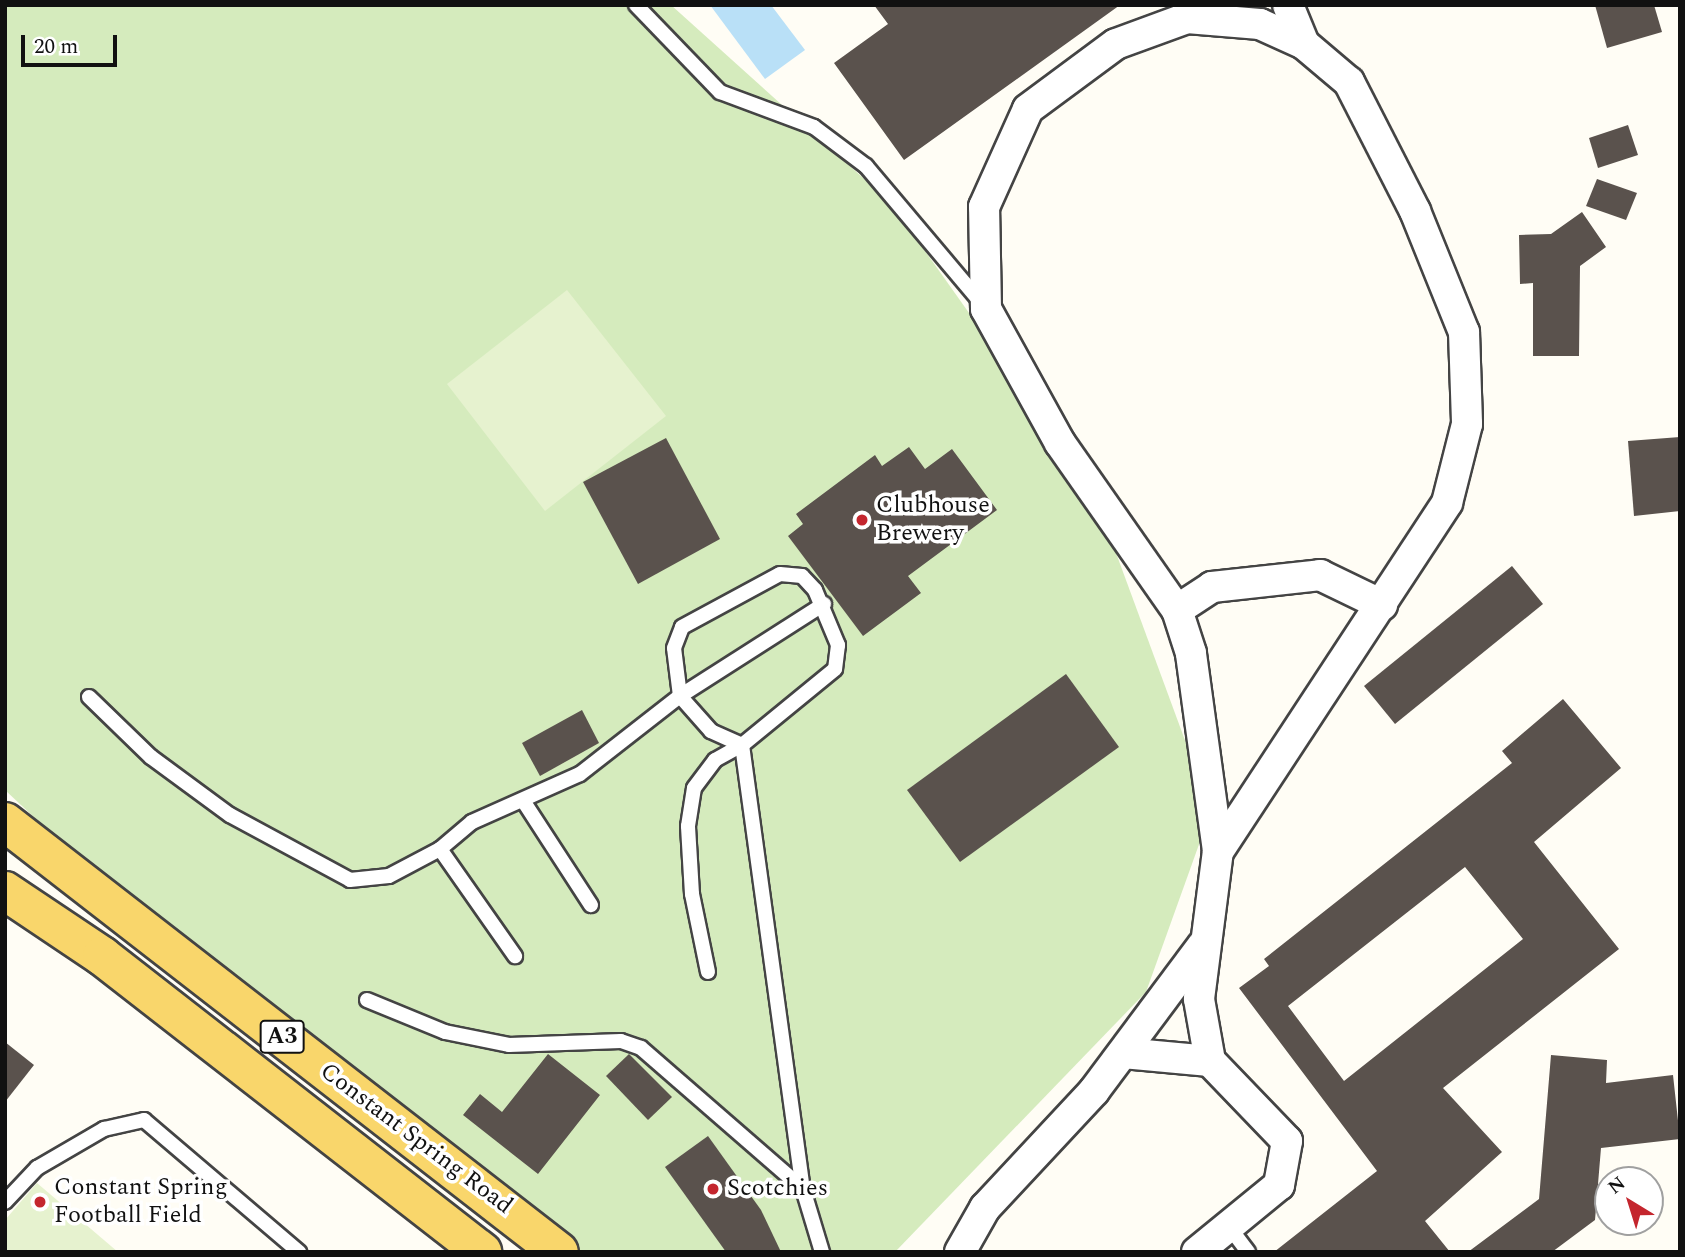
<!DOCTYPE html>
<style>
body{margin:0}
#map{position:relative;width:1685px;height:1257px;overflow:hidden;background:#fffdf5;font-family:Spectral,serif}
div>[style]{position:absolute}
.green>*{inset:0;background:#d5ebbd}
.pitch>*{inset:0;background:#e6f2cf}
.water>*{inset:0;background:#b9e0f7}
.building>*{inset:0;background:#5a524d}
.roads{filter:drop-shadow(2px 0 #444) drop-shadow(-2px 0 #444) drop-shadow(0 2px #444) drop-shadow(0 -2px #444)}
.lane>*{height:14px;margin:-7px;padding:0 7px;transform-origin:7px;border-radius:7px;background:#fff}
.street>*{height:30px;margin:-15px;padding:0 15px;transform-origin:15px;border-radius:15px;background:#fff}
.primary>*{height:38px;margin:-19px;padding:0 19px;transform-origin:19px;border-radius:19px;background:#f9d66b}
.dots>*{width:19px;height:19px;translate:-50% -50%;box-sizing:border-box;border:4px solid #fff;border-radius:50%}
span{translate:-50% -50%;white-space:nowrap;text-align:center;line-height:1.15;-webkit-text-stroke:7px #fff;paint-order:stroke}
.shield-label span{padding:2px 5px;background:#fff;border:2px solid;border-radius:5px;-webkit-text-stroke-width:0}
.shield-label{font-size:23px;color:#111;font-weight:700}
.poi-label{font-size:24px;color:#111}
.left{translate:0 -50%;text-align:left}
.street-label{font-size:24px;color:#111}
.frame{position:absolute;inset:0;border:7px solid #111;pointer-events:none}
.north{position:absolute;left:1594px;top:1166px;width:70px;height:70px;box-sizing:border-box;background:#fff;border:2px solid #a0a0a0;border-radius:50%;rotate:322deg;font-size:19px;font-weight:700;line-height:28px;text-align:center;color:#111}
.north::after{content:'';display:block;margin:auto;width:24px;height:32px;background:#c4262e;clip-path:polygon(50% 0,100% 100%,50% 72%,0 100%)}
.scale{position:absolute;left:21px;top:35px;width:96px;height:32px;box-sizing:border-box;border:4px solid #111;border-top:0;padding-left:9px;font-size:21px;line-height:24px;white-space:nowrap;color:#111;-webkit-text-stroke:5px #fff;paint-order:stroke}
</style>
<div id="map">
<div class="green">
<i style="clip-path:polygon(5px 5px,671px 5px,891px 203px,1091px 485px,1211px 811px,1146px 992px,895px 1252px,579px 1252px,336px 1080px,170px 945px,5px 790px)"></i>
</div>
<div class="pitch">
<i style="clip-path:polygon(567px 290px,666px 416px,545px 511px,447px 384px)"></i>
<i style="clip-path:polygon(37px 1183px,118px 1252px,5px 1252px,5px 1220px)"></i>
</div>
<div class="water">
<i style="clip-path:polygon(710px 5px,771px 5px,805px 50px,765px 79px)"></i>
</div>
<div class="building">
<i style="clip-path:polygon(874px 5px,1120px 5px,904px 160px,834px 63px,888px 24px)"></i>
<i style="clip-path:polygon(1595px 5px,1654px 5px,1662px 32px,1607px 48px)"></i>
<i style="clip-path:polygon(1628px 125px,1638px 155px,1598px 168px,1589px 138px)"></i>
<i style="clip-path:polygon(1597px 179px,1637px 193px,1626px 220px,1586px 206px)"></i>
<i style="clip-path:polygon(1582px 212px,1606px 247px,1580px 266px,1579px 356px,1533px 356px,1533px 283px,1520px 284px,1519px 235px,1551px 234px)"></i>
<i style="clip-path:polygon(1680px 437px,1680px 511px,1634px 516px,1628px 441px)"></i>
<i style="clip-path:polygon(666px 438px,720px 539px,638px 584px,583px 482px)"></i>
<i style="clip-path:polygon(909px 447px,925px 469px,952px 449px,997px 510px,908px 576px,921px 593px,863px 636px,788px 536px,803px 524px,796px 514px,875px 455px,882px 466px)"></i>
<i style="clip-path:polygon(1512px 566px,1543px 604px,1395px 724px,1364px 686px)"></i>
<i style="clip-path:polygon(1066px 674px,1119px 747px,960px 862px,907px 790px)"></i>
<i style="clip-path:polygon(evenodd,1563px 699px,1621px 768px,1534px 842px,1619px 949px,1443px 1088px,1502px 1152px,1425px 1221px,1450px 1252px,1274px 1252px,1377px 1171px,1239px 988px,1269px 966px,1264px 959px,1512px 763px,1502px 751px,1563px 699px,1465px 867px,1523px 939px,1344px 1081px,1288px 1006px,1465px 867px)"></i>
<i style="clip-path:polygon(582px 710px,599px 743px,540px 776px,522px 743px)"></i>
<i style="clip-path:polygon(5px 1042px,34px 1065px,5px 1102px)"></i>
<i style="clip-path:polygon(548px 1054px,600px 1095px,538px 1174px,463px 1115px,480px 1094px,502px 1112px)"></i>
<i style="clip-path:polygon(629px 1054px,672px 1097px,648px 1120px,606px 1076px)"></i>
<i style="clip-path:polygon(1551px 1055px,1607px 1060px,1606px 1083px,1673px 1075px,1680px 1139px,1601px 1148px,1595px 1220px,1552px 1252px,1468px 1252px,1539px 1199px)"></i>
<i style="clip-path:polygon(708px 1136px,761px 1210px,781px 1252px,726px 1252px,665px 1167px)"></i>
</div>
<div class="roads">
<div class="lane">
<i style="left:636px;top:5px;width:121px;rotate:46deg"></i>
<i style="left:720px;top:92px;width:100px;rotate:20.4deg"></i>
<i style="left:814px;top:127px;width:65px;rotate:36.9deg"></i>
<i style="left:866px;top:166px;width:182px;rotate:49.9deg"></i>
<i style="left:780px;top:574px;width:22px;rotate:5deg"></i>
<i style="left:802px;top:576px;width:19px;rotate:47deg"></i>
<i style="left:815px;top:590px;width:60px;rotate:67.3deg"></i>
<i style="left:838px;top:645px;width:24px;rotate:97deg"></i>
<i style="left:835px;top:669px;width:120px;rotate:140.7deg"></i>
<i style="left:742px;top:745px;width:34px;rotate:-156deg"></i>
<i style="left:711px;top:731px;width:47px;rotate:-131.5deg"></i>
<i style="left:680px;top:696px;width:48px;rotate:-97.1deg"></i>
<i style="left:674px;top:648px;width:22px;rotate:-69deg"></i>
<i style="left:682px;top:627px;width:111px;rotate:-28.4deg"></i>
<i style="left:89px;top:697px;width:86px;rotate:44.1deg"></i>
<i style="left:151px;top:757px;width:98px;rotate:36.3deg"></i>
<i style="left:230px;top:815px;width:136px;rotate:28.4deg"></i>
<i style="left:350px;top:880px;width:39px;rotate:-6deg"></i>
<i style="left:389px;top:876px;width:58px;rotate:-27.9deg"></i>
<i style="left:440px;top:849px;width:42px;rotate:-40.2deg"></i>
<i style="left:472px;top:822px;width:118px;rotate:-24deg"></i>
<i style="left:580px;top:774px;width:127px;rotate:-38deg"></i>
<i style="left:680px;top:696px;width:171px;rotate:-32.6deg"></i>
<i style="left:524px;top:802px;width:123px;rotate:57deg"></i>
<i style="left:440px;top:849px;width:131px;rotate:55deg"></i>
<i style="left:708px;top:972px;width:80px;rotate:-101.6deg"></i>
<i style="left:692px;top:894px;width:68px;rotate:-93.4deg"></i>
<i style="left:688px;top:826px;width:38px;rotate:-81deg"></i>
<i style="left:694px;top:788px;width:35px;rotate:-53deg"></i>
<i style="left:715px;top:760px;width:31px;rotate:-29deg"></i>
<i style="left:742px;top:745px;width:448px;rotate:82.2deg"></i>
<i style="left:803px;top:1189px;width:66px;rotate:73.2deg"></i>
<i style="left:367px;top:1000px;width:84px;rotate:22.3deg"></i>
<i style="left:445px;top:1032px;width:65px;rotate:11.5deg"></i>
<i style="left:509px;top:1045px;width:112px;rotate:-2deg"></i>
<i style="left:621px;top:1041px;width:21px;rotate:19deg"></i>
<i style="left:641px;top:1048px;width:215px;rotate:41deg"></i>
<i style="left:5px;top:1202px;width:47px;rotate:-46.7deg"></i>
<i style="left:37px;top:1168px;width:78px;rotate:-30.2deg"></i>
<i style="left:104px;top:1129px;width:41px;rotate:-12.7deg"></i>
<i style="left:144px;top:1120px;width:204px;rotate:40.4deg"></i>
<i style="left:1230px;top:1228px;width:30px;rotate:53deg"></i>
</div>
<div class="street">
<i style="left:1288px;top:5px;width:42px;rotate:67.7deg"></i>
<i style="left:1177px;top:610px;width:42px;rotate:-33.3deg"></i>
<i style="left:1212px;top:587px;width:109px;rotate:-6.3deg"></i>
<i style="left:1320px;top:575px;width:69px;rotate:25.8deg"></i>
<i style="left:1123px;top:1053px;width:87px;rotate:5.3deg"></i>
<i style="left:1210px;top:1061px;width:111px;rotate:46.1deg"></i>
<i style="left:1287px;top:1141px;width:45px;rotate:100.3deg"></i>
<i style="left:1279px;top:1185px;width:106px;rotate:140.7deg"></i>
<i style="left:1210px;top:1061px;width:63px;rotate:-100.1deg"></i>
<i style="left:1199px;top:999px;width:149px;rotate:-82.7deg"></i>
<i style="left:1218px;top:851px;width:200px;rotate:-97.8deg"></i>
<i style="left:1191px;top:653px;width:45px;rotate:-108deg"></i>
<i style="left:1177px;top:610px;width:204px;rotate:-125deg"></i>
<i style="left:1060px;top:443px;width:153px;rotate:-118.9deg"></i>
<i style="left:986px;top:309px;width:102px;rotate:-91.1deg"></i>
<i style="left:984px;top:207px;width:107px;rotate:-65.8deg"></i>
<i style="left:1028px;top:109px;width:109px;rotate:-36.5deg"></i>
<i style="left:1116px;top:44px;width:76px;rotate:-20.1deg"></i>
<i style="left:1187px;top:18px;width:73px;rotate:4.7deg"></i>
<i style="left:1260px;top:24px;width:48px;rotate:24.4deg"></i>
<i style="left:1304px;top:44px;width:59px;rotate:40.2deg"></i>
<i style="left:1349px;top:82px;width:145px;rotate:62.9deg"></i>
<i style="left:1415px;top:211px;width:131px;rotate:68deg"></i>
<i style="left:1464px;top:332px;width:92px;rotate:88.1deg"></i>
<i style="left:1467px;top:424px;width:81px;rotate:104.2deg"></i>
<i style="left:1447px;top:503px;width:417px;rotate:123.3deg"></i>
<i style="left:960px;top:1252px;width:51px;rotate:-60.4deg"></i>
<i style="left:985px;top:1208px;width:160px;rotate:-47deg"></i>
<i style="left:1094px;top:1091px;width:181px;rotate:-53.3deg"></i>
</div>
<div class="primary">
<i style="left:5px;top:822px;width:701px;rotate:37.82deg"></i>
<i style="left:5px;top:891px;width:117px;rotate:33.8deg"></i>
<i style="left:102px;top:956px;width:482px;rotate:37.9deg"></i>
</div>
</div>
<div class="dots">
<i style="left:862px;top:520px;background:#c4262e"></i>
<i style="left:713px;top:1189px;background:#c4262e"></i>
<i style="left:40px;top:1202px;background:#c4262e"></i>
</div>
<div class="shield-label">
<span style="left:282px;top:1037px">A3</span>
</div>
<div class="poi-label">
<span class="left" style="left:876px;top:520px">Clubhouse<br>Brewery</span>
<span class="left" style="left:54px;top:1202px">Constant Spring<br>Football Field</span>
<span class="left" style="left:727px;top:1189px">Scotchies</span>
</div>
<div class="street-label">
<span style="left:416px;top:1139px;rotate:37deg">Constant Spring Road</span>
</div>
<div class="frame"></div>
<div class="north">N</div>
<div class="scale">20 m</div>
</div>
